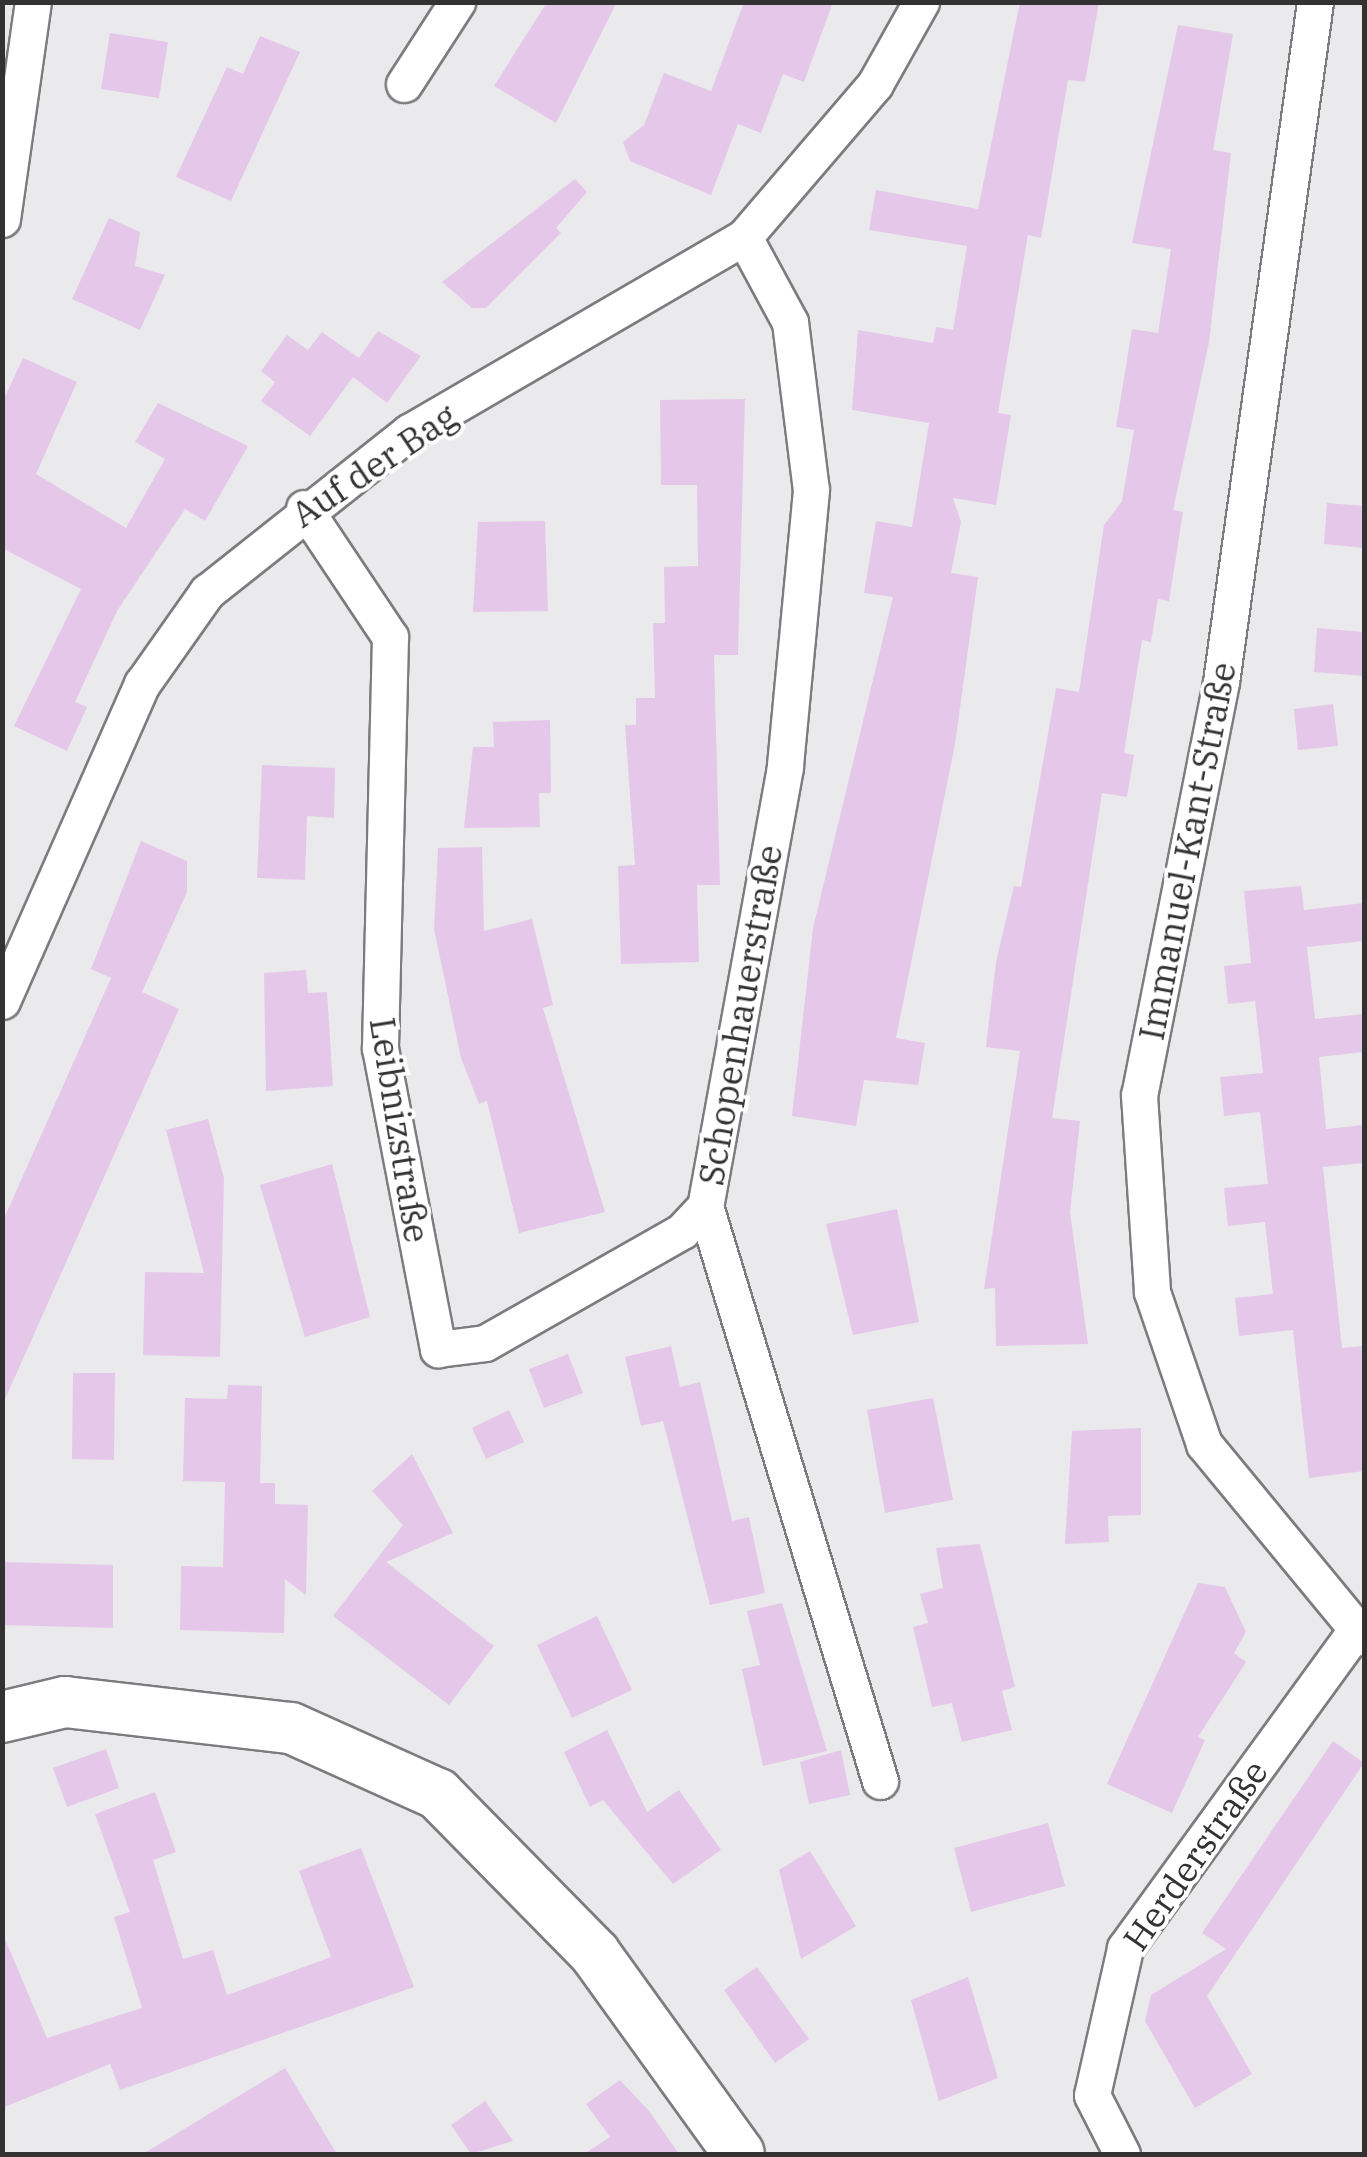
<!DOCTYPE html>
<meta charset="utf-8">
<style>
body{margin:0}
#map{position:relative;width:1367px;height:2157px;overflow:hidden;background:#eaeaec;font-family:"IBM Plex Serif",serif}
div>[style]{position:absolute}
.building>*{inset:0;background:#e5c7e9}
.roads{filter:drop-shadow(2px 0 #7c7c7e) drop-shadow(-2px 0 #7c7c7e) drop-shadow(0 2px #7c7c7e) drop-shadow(0 -2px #7c7c7e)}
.street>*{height:35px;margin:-17.5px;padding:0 17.5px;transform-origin:17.5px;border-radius:17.5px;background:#fff}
.secondary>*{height:50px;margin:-25px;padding:0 25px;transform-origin:25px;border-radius:25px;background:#fff}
span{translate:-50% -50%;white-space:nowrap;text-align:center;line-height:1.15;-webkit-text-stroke:8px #fff;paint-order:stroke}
.street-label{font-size:35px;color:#323233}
.frame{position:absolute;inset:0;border:5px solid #323233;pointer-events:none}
</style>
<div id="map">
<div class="building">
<i style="clip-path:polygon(547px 2px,617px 2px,556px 123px,494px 86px)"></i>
<i style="clip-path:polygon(744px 2px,833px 2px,804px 82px,783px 74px,761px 133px,738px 124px,711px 195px,630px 161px,623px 142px,644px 125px,664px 73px,711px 91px)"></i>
<i style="clip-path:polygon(1020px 2px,1099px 2px,1085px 82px,1068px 80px,1041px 238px,1028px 235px,998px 413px,1011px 415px,996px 505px,953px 498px,961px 522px,951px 573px,978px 577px,955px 744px,896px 1038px,925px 1043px,918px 1085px,864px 1080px,856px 1126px,792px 1116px,813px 928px,893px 597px,864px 593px,876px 521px,912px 527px,929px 423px,852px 410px,858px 330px,933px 343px,936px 327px,953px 330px,967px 246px,869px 230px,876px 190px,978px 209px)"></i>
<i style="clip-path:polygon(1178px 25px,1233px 34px,1213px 150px,1231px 153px,1209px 342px,1173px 510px,1183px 512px,1169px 601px,1158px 599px,1151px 642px,1142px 640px,1124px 753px,1134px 755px,1127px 797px,1102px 793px,1052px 1118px,1080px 1121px,1070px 1212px,1088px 1344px,996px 1346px,995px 1288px,984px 1289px,1020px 1051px,986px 1047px,996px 962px,1014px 886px,1021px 887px,1056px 688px,1079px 692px,1104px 525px,1122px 501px,1134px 430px,1116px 427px,1132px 329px,1158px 333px,1171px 249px,1132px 243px)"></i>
<i style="clip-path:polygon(110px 33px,168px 42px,159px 98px,101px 89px)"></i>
<i style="clip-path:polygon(260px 36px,300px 52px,231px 201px,176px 177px,227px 67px,243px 74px)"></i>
<i style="clip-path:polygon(575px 179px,587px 192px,556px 228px,561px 233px,486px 308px,472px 308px,442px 282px)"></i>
<i style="clip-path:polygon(109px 218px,140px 232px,135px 266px,165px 275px,140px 330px,72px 299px)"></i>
<i style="clip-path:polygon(378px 331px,421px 356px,387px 403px,353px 377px,310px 436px,261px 401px,275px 382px,261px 371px,287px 335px,308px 350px,322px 332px,359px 358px)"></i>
<i style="clip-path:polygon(23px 358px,77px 382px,36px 474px,126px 528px,165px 459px,135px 442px,158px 403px,248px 446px,205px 521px,185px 509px,117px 611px,75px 702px,87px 707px,67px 751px,14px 726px,81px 589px,2px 548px,2px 403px)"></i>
<i style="clip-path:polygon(745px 399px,738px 655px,714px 655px,720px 885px,697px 885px,699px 962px,621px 964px,618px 866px,635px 865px,625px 725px,636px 725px,636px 698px,655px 698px,653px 623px,665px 623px,664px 567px,698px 566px,697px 485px,661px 485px,660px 400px)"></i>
<i style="clip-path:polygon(1327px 503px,1364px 506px,1364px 548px,1324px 544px)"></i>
<i style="clip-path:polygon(545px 521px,548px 611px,473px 612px,478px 522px)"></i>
<i style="clip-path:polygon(1317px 628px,1364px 632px,1364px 676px,1314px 672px)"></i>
<i style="clip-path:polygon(1333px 704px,1338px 746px,1298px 750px,1294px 709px)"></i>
<i style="clip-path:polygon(550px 720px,551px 793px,539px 793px,540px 827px,464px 828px,473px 747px,494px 747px,493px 722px)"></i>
<i style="clip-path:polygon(262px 765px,335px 768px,334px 818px,307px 816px,305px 880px,257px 878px)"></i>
<i style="clip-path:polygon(141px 841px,187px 861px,187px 892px,142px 992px,179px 1009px,2px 1406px,2px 1223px,111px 978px,91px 969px)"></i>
<i style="clip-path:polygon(482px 847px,484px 931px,532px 919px,553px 1005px,543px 1008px,605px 1212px,519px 1233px,487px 1101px,479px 1104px,461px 1058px,434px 929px,438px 848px)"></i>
<i style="clip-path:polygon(1301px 886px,1304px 910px,1364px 903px,1364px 941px,1307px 947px,1315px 1019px,1364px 1014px,1364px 1052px,1319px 1057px,1326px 1129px,1364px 1125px,1364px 1163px,1323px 1167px,1342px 1348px,1364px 1346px,1364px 1471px,1309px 1478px,1293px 1330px,1239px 1336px,1235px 1298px,1273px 1294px,1265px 1222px,1228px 1226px,1224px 1188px,1268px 1184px,1260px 1112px,1224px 1116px,1220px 1077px,1263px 1073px,1255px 1001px,1228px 1004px,1224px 966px,1251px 963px,1244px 891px)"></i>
<i style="clip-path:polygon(306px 970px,308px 993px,327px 992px,333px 1086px,266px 1091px,264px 973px)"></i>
<i style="clip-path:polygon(208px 1119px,224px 1178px,220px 1357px,143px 1355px,145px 1272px,204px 1273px,166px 1130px)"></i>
<i style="clip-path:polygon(332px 1164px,370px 1317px,305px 1337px,260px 1185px)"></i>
<i style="clip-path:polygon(897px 1209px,919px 1322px,853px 1335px,826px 1224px)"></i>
<i style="clip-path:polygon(671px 1346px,680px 1387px,700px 1382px,732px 1521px,749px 1517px,765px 1593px,710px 1605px,663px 1421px,641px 1426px,625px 1357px)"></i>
<i style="clip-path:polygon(568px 1354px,583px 1393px,544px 1408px,529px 1369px)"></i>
<i style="clip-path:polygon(73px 1373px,115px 1373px,114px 1460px,72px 1459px)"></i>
<i style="clip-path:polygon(228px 1385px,262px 1386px,260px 1483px,275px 1483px,275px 1504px,308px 1505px,306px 1595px,285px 1579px,284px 1633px,180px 1630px,181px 1566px,223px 1567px,225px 1482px,183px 1481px,185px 1398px,227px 1399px)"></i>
<i style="clip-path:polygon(933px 1398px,953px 1500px,885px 1513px,867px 1410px)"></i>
<i style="clip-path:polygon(509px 1410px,524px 1442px,486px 1459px,472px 1428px)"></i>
<i style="clip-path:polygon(1141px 1428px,1141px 1515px,1108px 1516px,1109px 1542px,1065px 1544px,1072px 1431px)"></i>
<i style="clip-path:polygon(412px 1454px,453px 1533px,386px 1562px,494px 1646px,449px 1705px,333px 1616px,403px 1525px,372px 1491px)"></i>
<i style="clip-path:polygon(980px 1544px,1015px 1687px,1002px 1691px,1012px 1730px,962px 1742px,952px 1703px,932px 1707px,913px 1627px,928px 1623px,920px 1594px,943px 1588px,936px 1548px)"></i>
<i style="clip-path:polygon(2px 1562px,113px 1565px,113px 1628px,2px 1625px)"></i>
<i style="clip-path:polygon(1198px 1583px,1225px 1587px,1246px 1632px,1234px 1653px,1246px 1662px,1198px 1737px,1205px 1740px,1172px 1813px,1107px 1784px)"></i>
<i style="clip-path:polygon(782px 1603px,827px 1751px,763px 1766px,742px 1669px,760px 1665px,747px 1611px)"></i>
<i style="clip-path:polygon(597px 1616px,632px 1690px,572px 1718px,537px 1645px)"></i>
<i style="clip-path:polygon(607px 1730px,647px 1812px,679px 1790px,721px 1850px,673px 1884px,603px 1800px,590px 1807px,564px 1752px)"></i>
<i style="clip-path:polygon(1333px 1741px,1364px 1763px,1207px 1996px,1252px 2074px,1195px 2108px,1145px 2021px,1151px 1995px,1226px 1949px,1202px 1933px)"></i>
<i style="clip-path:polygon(106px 1749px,119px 1788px,67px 1807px,53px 1768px)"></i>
<i style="clip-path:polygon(841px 1750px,850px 1795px,809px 1804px,800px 1762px)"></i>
<i style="clip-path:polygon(155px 1792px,176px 1852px,153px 1860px,183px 1959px,213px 1950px,227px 1995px,331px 1957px,299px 1871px,361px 1848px,414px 1987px,120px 2090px,110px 2064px,2px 2108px,2px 1932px,47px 2038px,142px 2008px,114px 1917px,130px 1912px,95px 1814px)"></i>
<i style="clip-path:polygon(1048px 1823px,1065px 1886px,971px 1912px,954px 1848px)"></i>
<i style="clip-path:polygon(810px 1851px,856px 1926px,801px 1959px,779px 1870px)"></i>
<i style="clip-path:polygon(757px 1967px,809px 2039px,775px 2063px,724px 1990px)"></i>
<i style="clip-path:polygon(968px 1977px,998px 2078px,939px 2101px,911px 2000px)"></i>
<i style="clip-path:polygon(285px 2068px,337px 2154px,143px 2154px)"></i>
<i style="clip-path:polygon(620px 2080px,649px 2111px,679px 2154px,584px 2154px,610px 2137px,586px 2104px)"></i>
<i style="clip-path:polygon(485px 2101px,513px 2141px,471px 2154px,451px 2125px)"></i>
</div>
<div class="roads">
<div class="street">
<i style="left:1315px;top:2px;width:686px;rotate:97.87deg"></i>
<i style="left:1221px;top:682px;width:421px;rotate:101.2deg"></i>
<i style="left:1139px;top:1095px;width:197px;rotate:86.2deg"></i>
<i style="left:1152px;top:1292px;width:161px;rotate:71.1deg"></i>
<i style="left:1204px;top:1444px;width:251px;rotate:50.5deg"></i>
<i style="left:404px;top:84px;width:98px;rotate:-57.1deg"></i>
<i style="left:2px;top:219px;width:219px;rotate:-81.9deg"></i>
<i style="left:744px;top:237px;width:97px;rotate:61.6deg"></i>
<i style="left:790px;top:322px;width:169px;rotate:82.9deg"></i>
<i style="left:811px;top:490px;width:278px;rotate:95.4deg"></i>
<i style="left:785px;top:767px;width:446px;rotate:100.3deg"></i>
<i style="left:705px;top:1206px;width:601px;rotate:73.07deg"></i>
<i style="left:304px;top:508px;width:155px;rotate:56.3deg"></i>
<i style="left:390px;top:637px;width:411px;rotate:91.4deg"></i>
<i style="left:380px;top:1048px;width:307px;rotate:79.1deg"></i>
<i style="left:438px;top:1349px;width:47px;rotate:-7.3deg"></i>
<i style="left:485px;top:1343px;width:227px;rotate:-29.6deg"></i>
<i style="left:682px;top:1231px;width:34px;rotate:-47deg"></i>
<i style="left:2px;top:1001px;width:347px;rotate:-66.2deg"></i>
<i style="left:142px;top:684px;width:113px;rotate:-54.8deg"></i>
<i style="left:207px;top:592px;width:258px;rotate:-38.4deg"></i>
<i style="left:409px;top:432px;width:388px;rotate:-30.2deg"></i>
<i style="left:744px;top:237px;width:201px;rotate:-49.4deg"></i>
<i style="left:875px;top:84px;width:94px;rotate:-60.7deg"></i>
<i style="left:1122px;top:2154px;width:66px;rotate:-117deg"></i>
<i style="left:1092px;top:2095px;width:151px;rotate:-77.3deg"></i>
<i style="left:1125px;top:1948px;width:389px;rotate:-54deg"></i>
</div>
<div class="secondary">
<i style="left:2px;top:1717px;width:65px;rotate:-13.4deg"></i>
<i style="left:65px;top:1702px;width:227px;rotate:6.6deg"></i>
<i style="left:291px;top:1728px;width:161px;rotate:24.2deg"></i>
<i style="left:438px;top:1794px;width:224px;rotate:45.5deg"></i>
<i style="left:595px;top:1954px;width:246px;rotate:54.2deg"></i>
</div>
</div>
<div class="street-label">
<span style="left:374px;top:465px;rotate:-34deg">Auf der Bag</span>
<span style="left:1187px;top:851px;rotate:-79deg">Immanuel-Kant-Straße</span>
<span style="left:740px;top:1015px;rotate:-80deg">Schopenhauerstraße</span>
<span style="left:400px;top:1130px;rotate:81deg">Leibnizstraße</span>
<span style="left:1195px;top:1855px;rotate:-55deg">Herderstraße</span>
</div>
<div class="frame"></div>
</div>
